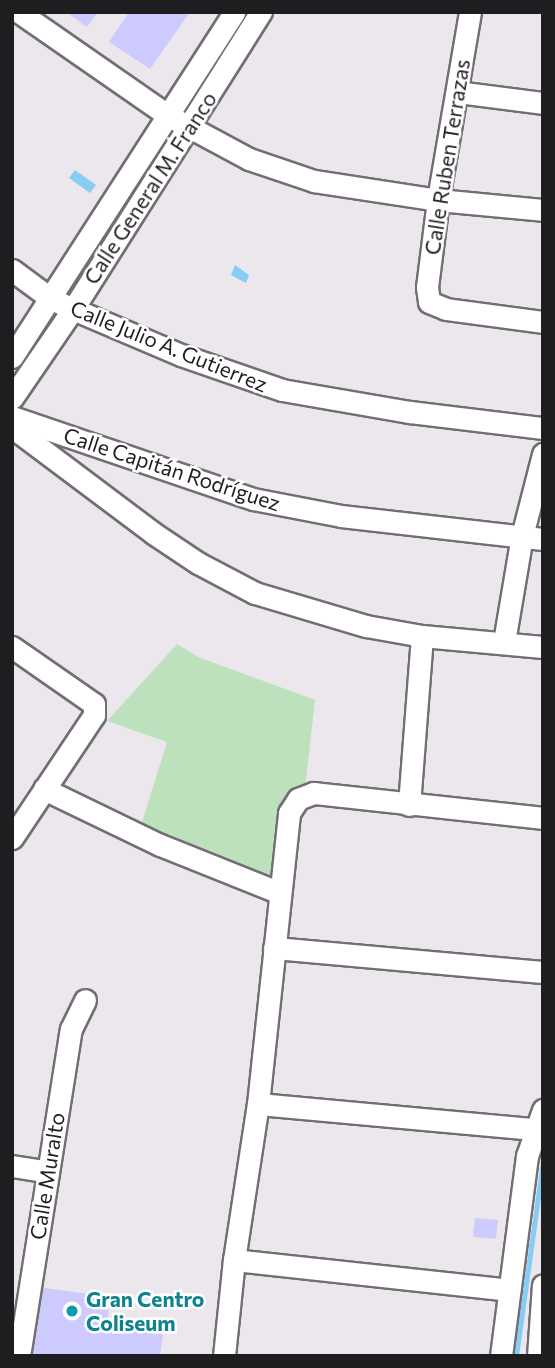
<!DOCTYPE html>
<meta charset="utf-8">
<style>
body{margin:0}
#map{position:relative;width:555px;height:1368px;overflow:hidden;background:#ebe7ed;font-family:Commissioner,sans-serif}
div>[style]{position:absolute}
.green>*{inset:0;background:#bde1bd}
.water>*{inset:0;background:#87ccf2}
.stream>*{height:4.5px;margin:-2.25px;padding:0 2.25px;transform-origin:2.25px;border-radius:2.25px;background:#87ccf2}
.building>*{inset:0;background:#cdcbfe}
.roads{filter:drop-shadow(2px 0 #726e74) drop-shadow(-2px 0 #726e74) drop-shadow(0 2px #726e74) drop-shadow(0 -2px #726e74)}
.minor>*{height:21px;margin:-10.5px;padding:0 10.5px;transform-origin:10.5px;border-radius:10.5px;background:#fff}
.dots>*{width:19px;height:19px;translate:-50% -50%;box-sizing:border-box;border:4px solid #fff;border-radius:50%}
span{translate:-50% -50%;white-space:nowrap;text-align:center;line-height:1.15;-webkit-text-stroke:5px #fff;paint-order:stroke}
.street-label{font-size:21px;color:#1e1d1f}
.culture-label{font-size:21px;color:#0d838f;font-weight:700}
.left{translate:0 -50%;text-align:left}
.frame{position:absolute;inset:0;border:14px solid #1e1d1f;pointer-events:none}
</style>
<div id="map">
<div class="green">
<i style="clip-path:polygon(177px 644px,198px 657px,315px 700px,305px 789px,276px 869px,271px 875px,226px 863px,140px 829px,167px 742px,107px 721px)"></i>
</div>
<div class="water">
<i style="clip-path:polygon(75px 170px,96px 185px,90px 193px,69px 178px)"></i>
<i style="clip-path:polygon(235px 265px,249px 275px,246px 283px,231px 275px)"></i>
</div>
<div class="stream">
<i style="left:516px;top:1356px;width:197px;rotate:-82.1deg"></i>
</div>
<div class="building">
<i style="clip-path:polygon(66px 12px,98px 12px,87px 27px)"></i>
<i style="clip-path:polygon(129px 12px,190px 12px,150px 69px,109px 42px)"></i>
<i style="clip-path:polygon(475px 1218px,498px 1220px,496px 1239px,473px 1237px)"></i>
<i style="clip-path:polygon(38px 1287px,110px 1297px,107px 1326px,163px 1334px,160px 1356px,29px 1356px)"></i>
</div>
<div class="roads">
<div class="minor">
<i style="left:19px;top:12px;width:180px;rotate:34.8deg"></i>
<i style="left:167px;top:115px;width:93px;rotate:28.2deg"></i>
<i style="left:249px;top:159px;width:69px;rotate:18.7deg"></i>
<i style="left:314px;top:181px;width:125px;rotate:8.7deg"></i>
<i style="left:438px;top:200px;width:105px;rotate:5.4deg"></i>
<i style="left:470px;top:12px;width:191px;rotate:99.7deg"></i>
<i style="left:438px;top:200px;width:88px;rotate:97.2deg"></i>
<i style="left:427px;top:287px;width:15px;rotate:82deg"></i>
<i style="left:429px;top:302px;width:18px;rotate:22deg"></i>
<i style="left:446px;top:309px;width:98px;rotate:7.6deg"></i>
<i style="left:457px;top:92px;width:87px;rotate:7.3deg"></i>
<i style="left:12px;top:270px;width:47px;rotate:36.4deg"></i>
<i style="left:50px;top:298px;width:25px;rotate:26deg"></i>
<i style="left:73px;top:309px;width:117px;rotate:23.1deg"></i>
<i style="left:181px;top:355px;width:107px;rotate:19.1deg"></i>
<i style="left:282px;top:390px;width:130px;rotate:9.8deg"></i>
<i style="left:410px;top:412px;width:134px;rotate:6.9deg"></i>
<i style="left:12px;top:357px;width:410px;rotate:-57.2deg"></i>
<i style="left:12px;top:398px;width:108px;rotate:-55.6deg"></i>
<i style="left:73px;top:309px;width:352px;rotate:-57.7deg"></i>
<i style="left:12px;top:417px;width:255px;rotate:18.8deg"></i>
<i style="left:253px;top:499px;width:90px;rotate:10.9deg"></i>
<i style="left:341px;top:516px;width:203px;rotate:6.5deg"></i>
<i style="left:12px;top:427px;width:176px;rotate:36.9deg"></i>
<i style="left:153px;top:533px;width:54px;rotate:33.7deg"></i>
<i style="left:198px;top:563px;width:64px;rotate:27.8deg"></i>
<i style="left:255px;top:593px;width:116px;rotate:16.6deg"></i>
<i style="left:366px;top:626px;width:57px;rotate:10.1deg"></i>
<i style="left:422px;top:636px;width:121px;rotate:5.2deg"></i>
<i style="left:504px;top:642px;width:108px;rotate:-80.4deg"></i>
<i style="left:522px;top:536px;width:85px;rotate:-75.6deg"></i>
<i style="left:12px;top:647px;width:100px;rotate:34.8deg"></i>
<i style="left:94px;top:704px;width:11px;rotate:90deg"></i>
<i style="left:94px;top:715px;width:148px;rotate:123.7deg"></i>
<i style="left:44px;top:789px;width:129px;rotate:25.8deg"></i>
<i style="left:160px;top:845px;width:129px;rotate:21.8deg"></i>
<i style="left:409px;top:805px;width:169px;rotate:-85.6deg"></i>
<i style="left:274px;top:948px;width:270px;rotate:5.1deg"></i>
<i style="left:258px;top:1104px;width:286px;rotate:5.2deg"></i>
<i style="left:12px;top:1166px;width:36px;rotate:9deg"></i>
<i style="left:234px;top:1260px;width:277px;rotate:6.2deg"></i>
<i style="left:19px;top:1356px;width:331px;rotate:-81deg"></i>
<i style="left:71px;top:1029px;width:32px;rotate:-64deg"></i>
<i style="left:224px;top:1356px;width:97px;rotate:-84.1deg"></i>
<i style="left:234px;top:1260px;width:158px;rotate:-81.3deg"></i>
<i style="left:258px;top:1104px;width:293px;rotate:-83.9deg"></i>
<i style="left:289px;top:813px;width:17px;rotate:-57deg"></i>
<i style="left:298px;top:799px;width:17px;rotate:-21deg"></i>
<i style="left:314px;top:793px;width:230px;rotate:6.2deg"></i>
<i style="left:501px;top:1356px;width:202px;rotate:-82.6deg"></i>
<i style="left:527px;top:1156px;width:49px;rotate:-70.8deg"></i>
<i style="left:538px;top:1356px;width:71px;rotate:-86deg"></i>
</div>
</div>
<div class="dots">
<i style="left:72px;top:1311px;background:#0f9aa8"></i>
</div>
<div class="street-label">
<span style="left:447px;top:157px;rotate:-81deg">Calle Ruben Terrazas</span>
<span style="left:150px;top:188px;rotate:-57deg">Calle General M. Franco</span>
<span style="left:169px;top:346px;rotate:22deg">Calle Julio A. Gutierrez</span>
<span style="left:172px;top:469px;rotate:18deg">Calle Capitán Rodríguez</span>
<span style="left:47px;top:1176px;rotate:-81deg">Calle Muralto</span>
</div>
<div class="culture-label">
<span class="left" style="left:86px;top:1311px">Gran Centro<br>Coliseum</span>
</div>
<div class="frame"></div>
</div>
